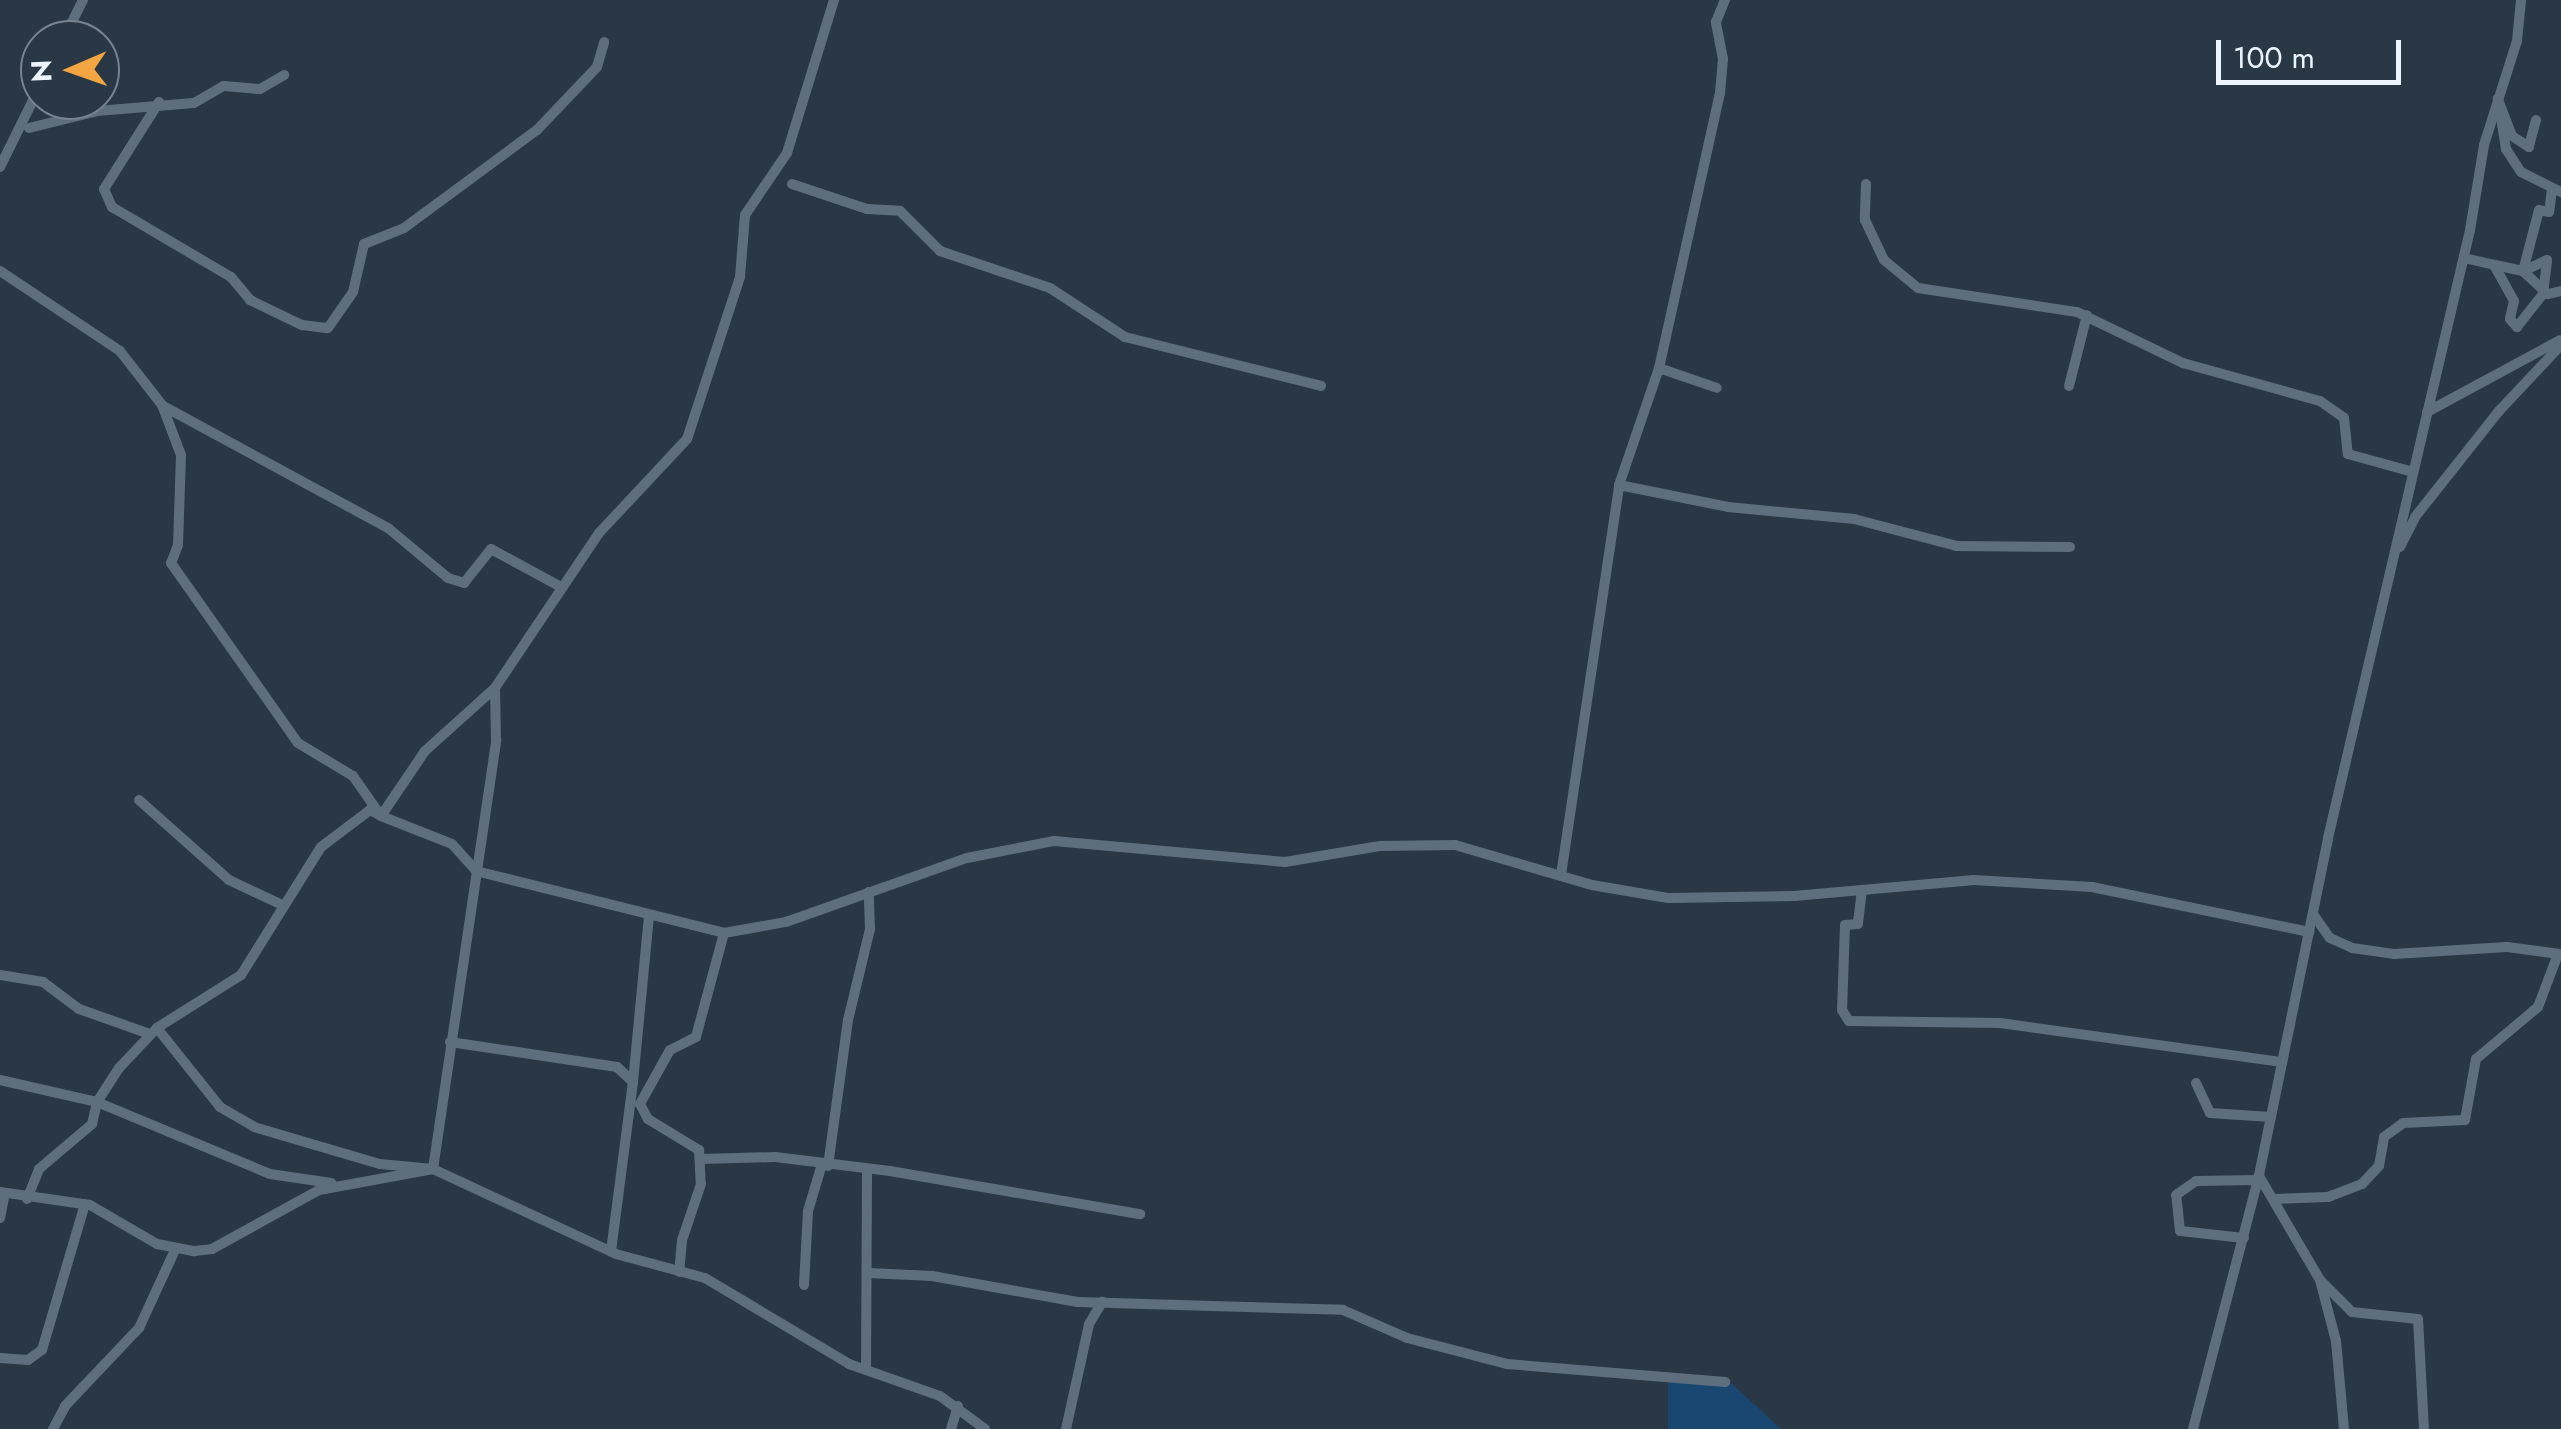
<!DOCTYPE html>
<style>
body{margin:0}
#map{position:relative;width:2561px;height:1429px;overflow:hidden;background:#2a3846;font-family:Jost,sans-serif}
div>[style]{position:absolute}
.green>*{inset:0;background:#194772}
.street>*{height:10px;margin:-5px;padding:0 5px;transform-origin:5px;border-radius:5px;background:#5f6e7d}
span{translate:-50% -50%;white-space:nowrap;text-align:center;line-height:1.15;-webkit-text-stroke:10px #2a3846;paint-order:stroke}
.north{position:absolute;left:20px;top:20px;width:100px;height:100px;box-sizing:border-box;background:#2a3846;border:2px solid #77838f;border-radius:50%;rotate:268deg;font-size:28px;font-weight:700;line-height:40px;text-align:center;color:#ebf4fd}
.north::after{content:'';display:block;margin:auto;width:35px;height:45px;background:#f2a541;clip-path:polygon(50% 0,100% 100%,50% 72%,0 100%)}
.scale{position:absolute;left:2216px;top:40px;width:185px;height:45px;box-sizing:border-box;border:5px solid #ebf4fd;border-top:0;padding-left:12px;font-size:30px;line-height:35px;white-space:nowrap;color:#ebf4fd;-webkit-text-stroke:8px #2a3846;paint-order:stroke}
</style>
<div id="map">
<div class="green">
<i style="clip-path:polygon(1668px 1380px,1731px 1383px,1781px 1429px,1668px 1429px)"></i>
</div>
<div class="street">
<i style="left:834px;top:0;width:160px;rotate:107.1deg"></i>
<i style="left:787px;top:153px;width:75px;rotate:124.1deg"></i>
<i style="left:745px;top:215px;width:62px;rotate:94.6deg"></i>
<i style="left:740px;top:277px;width:170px;rotate:108.1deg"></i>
<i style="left:687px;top:439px;width:129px;rotate:133.1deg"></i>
<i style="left:599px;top:533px;width:187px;rotate:123.9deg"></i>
<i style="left:495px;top:688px;width:94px;rotate:138deg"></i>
<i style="left:425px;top:751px;width:78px;rotate:124.1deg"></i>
<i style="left:381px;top:816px;width:13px;rotate:-151deg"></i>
<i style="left:370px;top:810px;width:61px;rotate:142.9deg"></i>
<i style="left:321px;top:847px;width:151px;rotate:122deg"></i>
<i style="left:241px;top:975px;width:99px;rotate:147.8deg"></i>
<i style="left:157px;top:1028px;width:101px;rotate:51.4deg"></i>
<i style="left:220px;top:1107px;width:39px;rotate:30deg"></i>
<i style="left:254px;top:1127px;width:131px;rotate:16.4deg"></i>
<i style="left:380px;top:1164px;width:53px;rotate:5.4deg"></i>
<i style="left:433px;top:1169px;width:202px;rotate:24.9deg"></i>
<i style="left:616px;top:1254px;width:92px;rotate:15.1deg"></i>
<i style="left:705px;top:1278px;width:168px;rotate:30.8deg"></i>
<i style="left:849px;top:1364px;width:96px;rotate:19.4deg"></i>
<i style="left:940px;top:1396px;width:56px;rotate:36.3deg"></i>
<i style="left:63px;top:40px;width:45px;rotate:-63.4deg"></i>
<i style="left:159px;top:102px;width:103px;rotate:122.3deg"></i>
<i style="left:104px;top:189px;width:20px;rotate:66deg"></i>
<i style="left:112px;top:207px;width:138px;rotate:30.5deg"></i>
<i style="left:231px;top:277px;width:30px;rotate:50deg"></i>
<i style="left:250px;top:300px;width:58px;rotate:25.7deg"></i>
<i style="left:302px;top:325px;width:26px;rotate:7deg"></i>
<i style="left:328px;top:328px;width:44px;rotate:-55.2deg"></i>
<i style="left:353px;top:292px;width:49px;rotate:-77.1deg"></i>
<i style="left:364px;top:244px;width:43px;rotate:-21.8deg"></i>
<i style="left:404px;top:228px;width:165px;rotate:-36.4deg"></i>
<i style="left:537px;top:130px;width:87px;rotate:-46.4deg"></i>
<i style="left:597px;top:67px;width:26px;rotate:-74deg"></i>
<i style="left:2536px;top:120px;width:28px;rotate:105deg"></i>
<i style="left:2529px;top:147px;width:20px;rotate:-147deg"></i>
<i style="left:2512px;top:136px;width:40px;rotate:-111deg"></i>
<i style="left:2498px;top:99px;width:51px;rotate:80.9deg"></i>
<i style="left:2506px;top:149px;width:27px;rotate:57deg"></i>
<i style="left:2521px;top:172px;width:45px;rotate:26.6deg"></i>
<i style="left:29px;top:128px;width:70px;rotate:-14deg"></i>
<i style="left:97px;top:111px;width:97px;rotate:-4.7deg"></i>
<i style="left:194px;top:103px;width:34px;rotate:-30deg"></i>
<i style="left:224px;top:86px;width:36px;rotate:5deg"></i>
<i style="left:260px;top:89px;width:28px;rotate:-30deg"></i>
<i style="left:0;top:167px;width:90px;rotate:-63.7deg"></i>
<i style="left:792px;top:184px;width:79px;rotate:18.4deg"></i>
<i style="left:867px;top:209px;width:33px;rotate:3deg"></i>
<i style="left:900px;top:211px;width:57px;rotate:45deg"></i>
<i style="left:940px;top:251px;width:116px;rotate:18.6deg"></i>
<i style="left:1050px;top:288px;width:90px;rotate:33.2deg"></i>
<i style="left:1125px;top:337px;width:202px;rotate:14deg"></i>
<i style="left:1866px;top:184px;width:36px;rotate:92deg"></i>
<i style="left:1865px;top:220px;width:44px;rotate:64.6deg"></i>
<i style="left:1884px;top:260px;width:44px;rotate:39.5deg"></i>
<i style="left:1918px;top:288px;width:161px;rotate:8.6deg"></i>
<i style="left:2077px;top:312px;width:118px;rotate:25.7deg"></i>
<i style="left:2183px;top:363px;width:142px;rotate:15.5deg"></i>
<i style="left:2320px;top:401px;width:29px;rotate:35deg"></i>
<i style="left:2344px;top:418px;width:36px;rotate:84deg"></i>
<i style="left:2348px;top:454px;width:67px;rotate:15.5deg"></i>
<i style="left:2552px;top:189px;width:23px;rotate:97deg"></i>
<i style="left:2549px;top:212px;width:10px;rotate:-169deg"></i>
<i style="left:2539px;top:210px;width:63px;rotate:104.7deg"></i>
<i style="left:2523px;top:271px;width:34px;rotate:43deg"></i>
<i style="left:2548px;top:294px;width:13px;rotate:-13deg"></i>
<i style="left:2464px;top:258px;width:31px;rotate:13deg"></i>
<i style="left:2494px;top:265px;width:41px;rotate:60.9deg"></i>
<i style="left:2514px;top:301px;width:18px;rotate:103deg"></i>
<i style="left:2510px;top:319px;width:11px;rotate:49deg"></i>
<i style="left:2517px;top:327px;width:42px;rotate:-51.8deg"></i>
<i style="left:2543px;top:294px;width:34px;rotate:-83deg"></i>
<i style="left:2547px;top:260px;width:26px;rotate:155deg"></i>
<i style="left:2523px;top:271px;width:30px;rotate:-168deg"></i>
<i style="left:0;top:271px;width:144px;rotate:33.7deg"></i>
<i style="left:120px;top:351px;width:68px;rotate:52.1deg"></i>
<i style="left:162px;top:405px;width:53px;rotate:69.2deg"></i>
<i style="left:181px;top:455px;width:90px;rotate:91.9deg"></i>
<i style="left:178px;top:545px;width:19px;rotate:111deg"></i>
<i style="left:171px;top:563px;width:220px;rotate:54.8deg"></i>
<i style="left:298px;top:743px;width:64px;rotate:31deg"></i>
<i style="left:353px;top:776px;width:49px;rotate:55deg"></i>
<i style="left:381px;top:816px;width:76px;rotate:21.5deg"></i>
<i style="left:452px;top:844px;width:36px;rotate:48deg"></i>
<i style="left:476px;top:871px;width:256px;rotate:14deg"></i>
<i style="left:724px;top:933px;width:108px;rotate:105.1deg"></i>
<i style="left:696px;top:1037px;width:29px;rotate:153deg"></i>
<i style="left:670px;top:1050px;width:62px;rotate:119.1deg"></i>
<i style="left:640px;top:1104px;width:17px;rotate:62deg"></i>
<i style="left:648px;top:1119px;width:60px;rotate:31.3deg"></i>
<i style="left:699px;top:1150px;width:34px;rotate:87deg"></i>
<i style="left:701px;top:1184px;width:59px;rotate:108.7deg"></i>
<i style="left:682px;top:1240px;width:32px;rotate:95deg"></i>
<i style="left:1659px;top:368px;width:282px;rotate:-77.5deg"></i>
<i style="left:1720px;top:93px;width:34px;rotate:-85deg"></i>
<i style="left:1723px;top:59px;width:38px;rotate:-101deg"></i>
<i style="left:1716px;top:22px;width:24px;rotate:-68deg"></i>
<i style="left:2069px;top:386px;width:73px;rotate:-75.8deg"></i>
<i style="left:165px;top:407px;width:254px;rotate:28.5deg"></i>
<i style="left:388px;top:528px;width:78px;rotate:39.8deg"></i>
<i style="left:448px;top:578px;width:17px;rotate:17deg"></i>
<i style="left:464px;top:583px;width:43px;rotate:-51.5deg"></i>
<i style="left:491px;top:549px;width:80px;rotate:28.5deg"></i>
<i style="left:2427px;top:412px;width:151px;rotate:-28.4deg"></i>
<i style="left:1619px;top:485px;width:111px;rotate:11.4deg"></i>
<i style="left:1728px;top:507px;width:127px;rotate:5.4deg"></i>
<i style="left:1854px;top:519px;width:106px;rotate:14.7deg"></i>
<i style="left:1957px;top:546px;width:113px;rotate:0.5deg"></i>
<i style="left:2400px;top:547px;width:34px;rotate:-63deg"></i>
<i style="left:2415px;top:517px;width:135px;rotate:-51.6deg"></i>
<i style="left:2499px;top:411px;width:91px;rotate:-46.8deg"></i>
<i style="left:139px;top:800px;width:120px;rotate:41.6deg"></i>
<i style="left:229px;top:880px;width:56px;rotate:25.2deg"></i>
<i style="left:1561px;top:875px;width:394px;rotate:-81.5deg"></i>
<i style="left:1619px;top:485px;width:124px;rotate:-71.1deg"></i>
<i style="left:1659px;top:368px;width:61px;rotate:19deg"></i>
<i style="left:1862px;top:890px;width:34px;rotate:97deg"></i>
<i style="left:1858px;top:924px;width:13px;rotate:176deg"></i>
<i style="left:1845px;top:925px;width:85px;rotate:92deg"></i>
<i style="left:1842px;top:1010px;width:13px;rotate:58deg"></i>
<i style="left:1849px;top:1021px;width:151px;rotate:0.8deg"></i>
<i style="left:2000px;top:1023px;width:285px;rotate:7.9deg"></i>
<i style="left:2313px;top:914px;width:29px;rotate:55deg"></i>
<i style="left:2330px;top:938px;width:24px;rotate:24deg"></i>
<i style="left:2352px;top:948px;width:42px;rotate:8.1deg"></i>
<i style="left:2394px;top:954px;width:113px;rotate:-3.5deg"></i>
<i style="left:2507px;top:947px;width:53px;rotate:7.5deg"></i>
<i style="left:724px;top:933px;width:63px;rotate:-10.1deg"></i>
<i style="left:786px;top:922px;width:192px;rotate:-19.5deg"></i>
<i style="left:967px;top:858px;width:89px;rotate:-11.1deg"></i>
<i style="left:1054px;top:841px;width:232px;rotate:5.2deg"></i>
<i style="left:1285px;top:862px;width:96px;rotate:-9.6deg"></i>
<i style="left:1380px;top:846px;width:75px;rotate:-0.8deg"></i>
<i style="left:1455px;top:845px;width:143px;rotate:16.3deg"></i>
<i style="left:1592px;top:885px;width:77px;rotate:9.7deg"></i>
<i style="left:1668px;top:898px;width:126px;rotate:-0.9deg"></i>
<i style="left:1794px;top:896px;width:181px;rotate:-5.1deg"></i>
<i style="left:1974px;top:880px;width:118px;rotate:3.4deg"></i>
<i style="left:2092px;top:887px;width:222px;rotate:11.7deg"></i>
<i style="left:0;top:975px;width:44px;rotate:9.2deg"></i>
<i style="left:43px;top:982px;width:45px;rotate:36.9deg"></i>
<i style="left:79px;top:1009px;width:75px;rotate:19.4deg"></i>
<i style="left:450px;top:1042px;width:169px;rotate:8.5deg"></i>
<i style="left:617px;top:1067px;width:22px;rotate:43deg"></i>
<i style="left:633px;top:1082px;width:171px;rotate:97.4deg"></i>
<i style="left:0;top:1080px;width:99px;rotate:12.8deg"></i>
<i style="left:97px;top:1102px;width:187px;rotate:22.6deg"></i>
<i style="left:270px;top:1174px;width:62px;rotate:8.4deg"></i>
<i style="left:633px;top:1082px;width:168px;rotate:-84.5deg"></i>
<i style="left:2196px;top:1083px;width:33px;rotate:65deg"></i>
<i style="left:2210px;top:1113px;width:61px;rotate:3.8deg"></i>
<i style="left:701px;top:1159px;width:74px;rotate:-1.5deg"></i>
<i style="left:775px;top:1157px;width:116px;rotate:6.9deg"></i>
<i style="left:890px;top:1171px;width:254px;rotate:9.8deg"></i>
<i style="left:828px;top:1166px;width:147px;rotate:-82.2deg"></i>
<i style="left:848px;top:1020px;width:94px;rotate:-76.4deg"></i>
<i style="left:870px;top:929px;width:37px;rotate:-92deg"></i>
<i style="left:2259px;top:1176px;width:121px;rotate:59.6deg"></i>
<i style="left:2320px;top:1280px;width:63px;rotate:75.3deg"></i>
<i style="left:2336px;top:1341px;width:88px;rotate:84.8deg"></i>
<i style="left:0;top:1192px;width:91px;rotate:8.2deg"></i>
<i style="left:90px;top:1205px;width:78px;rotate:30.2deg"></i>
<i style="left:157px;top:1244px;width:38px;rotate:11deg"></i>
<i style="left:194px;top:1251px;width:18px;rotate:-6deg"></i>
<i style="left:212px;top:1249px;width:122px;rotate:-28.9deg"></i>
<i style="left:319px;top:1190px;width:116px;rotate:-10.4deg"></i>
<i style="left:433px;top:1169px;width:434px;rotate:-81.6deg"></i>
<i style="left:496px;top:740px;width:52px;rotate:-91.1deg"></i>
<i style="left:27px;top:1199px;width:32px;rotate:-68deg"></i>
<i style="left:39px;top:1169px;width:70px;rotate:-40.3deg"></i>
<i style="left:92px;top:1124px;width:23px;rotate:-77deg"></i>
<i style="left:97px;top:1102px;width:40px;rotate:-57.1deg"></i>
<i style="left:119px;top:1068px;width:55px;rotate:-46.5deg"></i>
<i style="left:2275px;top:1199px;width:53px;rotate:-2.2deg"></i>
<i style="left:2328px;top:1197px;width:36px;rotate:-21deg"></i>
<i style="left:2362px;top:1184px;width:25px;rotate:-47deg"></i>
<i style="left:2379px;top:1166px;width:29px;rotate:-80deg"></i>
<i style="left:2384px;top:1137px;width:24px;rotate:-36deg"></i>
<i style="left:2403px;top:1123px;width:62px;rotate:-2.8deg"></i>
<i style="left:2465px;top:1120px;width:62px;rotate:-79.8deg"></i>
<i style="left:2476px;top:1059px;width:81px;rotate:-40deg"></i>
<i style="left:2538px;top:1007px;width:57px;rotate:-69.3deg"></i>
<i style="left:0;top:1218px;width:25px;rotate:-79deg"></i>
<i style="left:2244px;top:1238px;width:64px;rotate:-173.8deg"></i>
<i style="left:2180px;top:1231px;width:36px;rotate:-96deg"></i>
<i style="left:2176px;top:1195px;width:24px;rotate:-35deg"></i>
<i style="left:2196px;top:1181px;width:62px;rotate:-0.9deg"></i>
<i style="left:869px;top:1273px;width:63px;rotate:2.7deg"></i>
<i style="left:932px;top:1276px;width:148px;rotate:10.1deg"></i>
<i style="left:1078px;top:1302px;width:265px;rotate:1.7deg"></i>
<i style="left:1343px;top:1310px;width:70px;rotate:23.6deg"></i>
<i style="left:1407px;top:1338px;width:103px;rotate:14.6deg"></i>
<i style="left:1507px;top:1364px;width:219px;rotate:4.7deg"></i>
<i style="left:2322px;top:1282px;width:42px;rotate:45deg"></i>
<i style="left:2352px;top:1312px;width:66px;rotate:6.1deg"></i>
<i style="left:2418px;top:1319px;width:110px;rotate:86.9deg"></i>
<i style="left:804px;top:1285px;width:74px;rotate:-86.9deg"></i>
<i style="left:808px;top:1211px;width:49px;rotate:-73.4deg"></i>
<i style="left:0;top:1358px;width:28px;rotate:4deg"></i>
<i style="left:28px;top:1360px;width:17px;rotate:-36deg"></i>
<i style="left:42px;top:1350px;width:152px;rotate:-73.6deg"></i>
<i style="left:866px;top:1370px;width:201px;rotate:-89.7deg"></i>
<i style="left:53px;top:1429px;width:26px;rotate:-62deg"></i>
<i style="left:65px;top:1406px;width:108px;rotate:-46.5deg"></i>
<i style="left:139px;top:1328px;width:86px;rotate:-65.2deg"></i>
<i style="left:951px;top:1429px;width:24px;rotate:-73deg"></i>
<i style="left:1066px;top:1429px;width:107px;rotate:-77.6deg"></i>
<i style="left:1089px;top:1324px;width:26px;rotate:-59deg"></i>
<i style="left:2193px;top:1429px;width:257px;rotate:-75.4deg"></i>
<i style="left:2258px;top:1180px;width:349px;rotate:-78.4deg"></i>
<i style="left:2328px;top:838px;width:624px;rotate:-76.85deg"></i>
<i style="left:2470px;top:230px;width:86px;rotate:-80.6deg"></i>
<i style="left:2484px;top:145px;width:109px;rotate:-72.4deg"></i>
<i style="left:2517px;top:41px;width:41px;rotate:-84.4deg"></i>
</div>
<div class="north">N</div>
<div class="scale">100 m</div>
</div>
